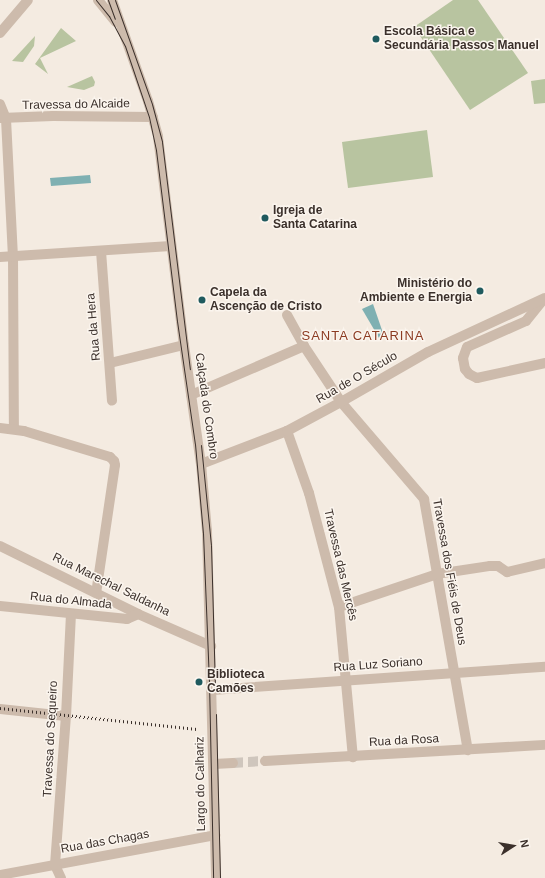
<!DOCTYPE html>
<meta charset="utf-8">
<style>
body{margin:0}
#map{position:relative;width:545px;height:878px;overflow:hidden;background:#f4ebe1;font-family:Arial,sans-serif}
div>[style]{position:absolute}
.green>*{inset:0;background:#b8c4a0}
.water>*{inset:0;background:#7fb0b2}
.minor-tunnel>*{height:10px;margin-top:-5px;transform-origin:0;background:repeating-linear-gradient(90deg,#cfc6bd 0 10px,transparent 0 15px)}
.minor>*{height:10px;margin:-5px;padding:0 5px;transform-origin:5px;border-radius:5px;background:#cdbbac}
.tram>*{height:1px;margin:-0.5px;padding:0 0.5px;transform-origin:0.5px;border-radius:0.5px;background:#3b302b}
.rail>*{height:3px;margin-top:-1.5px;transform-origin:0;background:repeating-linear-gradient(90deg,#3b302b 0 1px,transparent 0 4px)}
.dots>*{width:11px;height:11px;translate:-50% -50%;box-sizing:border-box;border:2px solid #fbf5ee;border-radius:50%}
span{translate:-50% -50%;white-space:nowrap;text-align:center;line-height:1.15;-webkit-text-stroke:3px #fbf5ee;paint-order:stroke}
.poi-label{font-size:12px;color:#3b302b;font-weight:700}
.left{translate:0 -50%;text-align:left}
.right{translate:-100% -50%;text-align:right}
.street-label{font-size:12px;color:#3b302b}
.neighbourhood-label{font-size:13px;color:#8c3b22;letter-spacing:1px}
.north{position:absolute;left:493px;top:826px;width:40px;height:40px;-webkit-text-stroke:3px #fbf5ee;paint-order:stroke;rotate:78deg;font-size:11px;font-weight:700;line-height:16px;text-align:center;color:#3b302b}
.north::after{content:'';display:block;margin:auto;width:14px;height:18px;background:#3b302b;clip-path:polygon(50% 0,100% 100%,50% 72%,0 100%)}
</style>
<div id="map">
<div class="green">
<i style="clip-path:polygon(453px 0,478px 0,528px 73px,470px 110px,414px 27px)"></i>
<i style="clip-path:polygon(61px 28px,76px 41px,40px 58px,48px 74px,35px 64px)"></i>
<i style="clip-path:polygon(35px 36px,34px 46px,23px 62px,12px 61px)"></i>
<i style="clip-path:polygon(92px 76px,95px 82px,94px 86px,84px 90px,67px 87px)"></i>
<i style="clip-path:polygon(545px 79px,545px 103px,534px 104px,531px 81px)"></i>
<i style="clip-path:polygon(427px 130px,433px 177px,348px 188px,342px 142px)"></i>
</div>
<div class="water">
<i style="clip-path:polygon(90px 175px,91px 183px,51px 186px,50px 178px)"></i>
<i style="clip-path:polygon(373px 304px,384px 336px,379px 338px,362px 309px)"></i>
</div>
<div class="minor-tunnel">
<i style="left:233px;top:763px;width:32px;rotate:-4deg"></i>
</div>
<div class="minor">
<i style="left:98px;top:0;width:28px;rotate:51deg"></i>
<i style="left:112px;top:0;width:107px;rotate:70.4deg"></i>
<i style="left:148px;top:101px;width:37px;rotate:74deg"></i>
<i style="left:158px;top:137px;width:210px;rotate:82.9deg"></i>
<i style="left:184px;top:345px;width:120px;rotate:81.9deg"></i>
<i style="left:201px;top:464px;width:67px;rotate:84.9deg"></i>
<i style="left:207px;top:531px;width:347px;rotate:88.5deg"></i>
<i style="left:0;top:33px;width:43px;rotate:-49.7deg"></i>
<i style="left:0;top:104px;width:16px;rotate:68deg"></i>
<i style="left:6px;top:119px;width:137px;rotate:87.1deg"></i>
<i style="left:13px;top:256px;width:173px;rotate:89.7deg"></i>
<i style="left:1px;top:118px;width:52px;rotate:-2.2deg"></i>
<i style="left:53px;top:116px;width:100px;rotate:0.6deg"></i>
<i style="left:101px;top:251px;width:150px;rotate:85.8deg"></i>
<i style="left:0;top:257px;width:171px;rotate:-3.7deg"></i>
<i style="left:543px;top:300px;width:27px;rotate:129deg"></i>
<i style="left:526px;top:321px;width:64px;rotate:156.2deg"></i>
<i style="left:467px;top:347px;width:12px;rotate:110deg"></i>
<i style="left:463px;top:358px;width:11px;rotate:80deg"></i>
<i style="left:465px;top:369px;width:6px;rotate:51deg"></i>
<i style="left:469px;top:374px;width:9px;rotate:27deg"></i>
<i style="left:477px;top:378px;width:70px;rotate:-12.4deg"></i>
<i style="left:287px;top:315px;width:35px;rotate:61deg"></i>
<i style="left:304px;top:346px;width:67px;rotate:56.5deg"></i>
<i style="left:341px;top:402px;width:128px;rotate:49.4deg"></i>
<i style="left:424px;top:499px;width:255px;rotate:80.1deg"></i>
<i style="left:110px;top:363px;width:76px;rotate:-13.7deg"></i>
<i style="left:191px;top:395px;width:123px;rotate:-23.4deg"></i>
<i style="left:0;top:428px;width:24px;rotate:7deg"></i>
<i style="left:24px;top:431px;width:90px;rotate:16.8deg"></i>
<i style="left:110px;top:457px;width:6px;rotate:45deg"></i>
<i style="left:114px;top:461px;width:4px;rotate:76deg"></i>
<i style="left:115px;top:465px;width:129px;rotate:98.4deg"></i>
<i style="left:287px;top:431px;width:66px;rotate:70.5deg"></i>
<i style="left:309px;top:493px;width:118px;rotate:75.3deg"></i>
<i style="left:339px;top:607px;width:151px;rotate:84.7deg"></i>
<i style="left:201px;top:464px;width:92px;rotate:-21deg"></i>
<i style="left:287px;top:431px;width:61px;rotate:-28.2deg"></i>
<i style="left:341px;top:402px;width:100px;rotate:-29.9deg"></i>
<i style="left:428px;top:352px;width:129px;rotate:-24.8deg"></i>
<i style="left:0;top:546px;width:154px;rotate:26.2deg"></i>
<i style="left:138px;top:614px;width:80px;rotate:23.7deg"></i>
<i style="left:0;top:606px;width:128px;rotate:5.8deg"></i>
<i style="left:127px;top:619px;width:12px;rotate:-24deg"></i>
<i style="left:339px;top:607px;width:103px;rotate:-18.6deg"></i>
<i style="left:437px;top:574px;width:54px;rotate:-8.6deg"></i>
<i style="left:490px;top:566px;width:8px"></i>
<i style="left:498px;top:566px;width:11px;rotate:34deg"></i>
<i style="left:507px;top:572px;width:39px;rotate:-13deg"></i>
<i style="left:212px;top:690px;width:334px;rotate:-4deg"></i>
<i style="left:0;top:709px;width:66px;rotate:6.1deg"></i>
<i style="left:265px;top:761px;width:280px;rotate:-3.3deg"></i>
<i style="left:214px;top:764px;width:19px;rotate:-3deg"></i>
<i style="left:0;top:875px;width:219px;rotate:-10.5deg"></i>
<i style="left:61px;top:878px;width:14px;rotate:-115deg"></i>
<i style="left:55px;top:865px;width:149px;rotate:-85.8deg"></i>
<i style="left:66px;top:716px;width:102px;rotate:-87.2deg"></i>
</div>
<div class="tram">
<i style="left:96px;top:0;width:21px;rotate:51deg"></i>
<i style="left:109px;top:16px;width:34px;rotate:62deg"></i>
<i style="left:125px;top:46px;width:75px;rotate:71.3deg"></i>
<i style="left:149px;top:117px;width:34px;rotate:78deg"></i>
<i style="left:156px;top:150px;width:172px;rotate:83deg"></i>
<i style="left:177px;top:321px;width:124px;rotate:81.7deg"></i>
<i style="left:195px;top:444px;width:89px;rotate:84.9deg"></i>
<i style="left:203px;top:533px;width:148px;rotate:87.7deg"></i>
<i style="left:209px;top:681px;width:197px;rotate:88.8deg"></i>
<i style="left:108px;top:0;width:20px;rotate:70deg"></i>
<i style="left:115px;top:0;width:110px;rotate:70.4deg"></i>
<i style="left:152px;top:104px;width:39px;rotate:75deg"></i>
<i style="left:162px;top:142px;width:229px;rotate:83deg"></i>
<i style="left:201px;top:445px;width:100px;rotate:84.3deg"></i>
<i style="left:211px;top:545px;width:145px;rotate:88.4deg"></i>
<i style="left:216px;top:714px;width:164px;rotate:88.6deg"></i>
</div>
<div class="rail">
<i style="left:0;top:708px;width:198px;rotate:6.1deg"></i>
</div>
<div class="dots">
<i style="left:376px;top:39px;background:#1f5a5e"></i>
<i style="left:265px;top:218px;background:#1f5a5e"></i>
<i style="left:480px;top:291px;background:#1f5a5e"></i>
<i style="left:202px;top:300px;background:#1f5a5e"></i>
<i style="left:199px;top:682px;background:#1f5a5e"></i>
</div>
<div class="poi-label">
<span class="left" style="left:384px;top:39px">Escola Básica e<br>Secundária Passos Manuel</span>
<span class="left" style="left:273px;top:218px">Igreja de<br>Santa Catarina</span>
<span class="right" style="left:472px;top:291px">Ministério do<br>Ambiente e Energia</span>
<span class="left" style="left:210px;top:300px">Capela da<br>Ascenção de Cristo</span>
<span class="left" style="left:207px;top:682px">Biblioteca<br>Camões</span>
</div>
<div class="street-label">
<span style="left:76px;top:105px;rotate:-1deg">Travessa do Alcaide</span>
<span style="left:94px;top:327px;rotate:-95deg">Rua da Hera</span>
<span style="left:357px;top:378px;rotate:-30deg">Rua de O Século</span>
<span style="left:206px;top:406px;rotate:82deg">Calçada do Combro</span>
<span style="left:340px;top:565px;rotate:77deg">Travessa das Mercês</span>
<span style="left:449px;top:572px;rotate:80deg">Travessa dos Fiéis de Deus</span>
<span style="left:111px;top:585px;rotate:26deg">Rua Marechal Saldanha</span>
<span style="left:71px;top:601px;rotate:6deg">Rua do Almada</span>
<span style="left:378px;top:665px;rotate:-4deg">Rua Luz Soriano</span>
<span style="left:51px;top:739px;rotate:-87deg">Travessa do Sequeiro</span>
<span style="left:404px;top:741px;rotate:-3deg">Rua da Rosa</span>
<span style="left:201px;top:784px;rotate:-91deg">Largo do Calhariz</span>
<span style="left:105px;top:842px;rotate:-10deg">Rua das Chagas</span>
</div>
<div class="neighbourhood-label">
<span style="left:363px;top:336px">SANTA CATARINA</span>
</div>
<div class="north">N</div>
</div>
